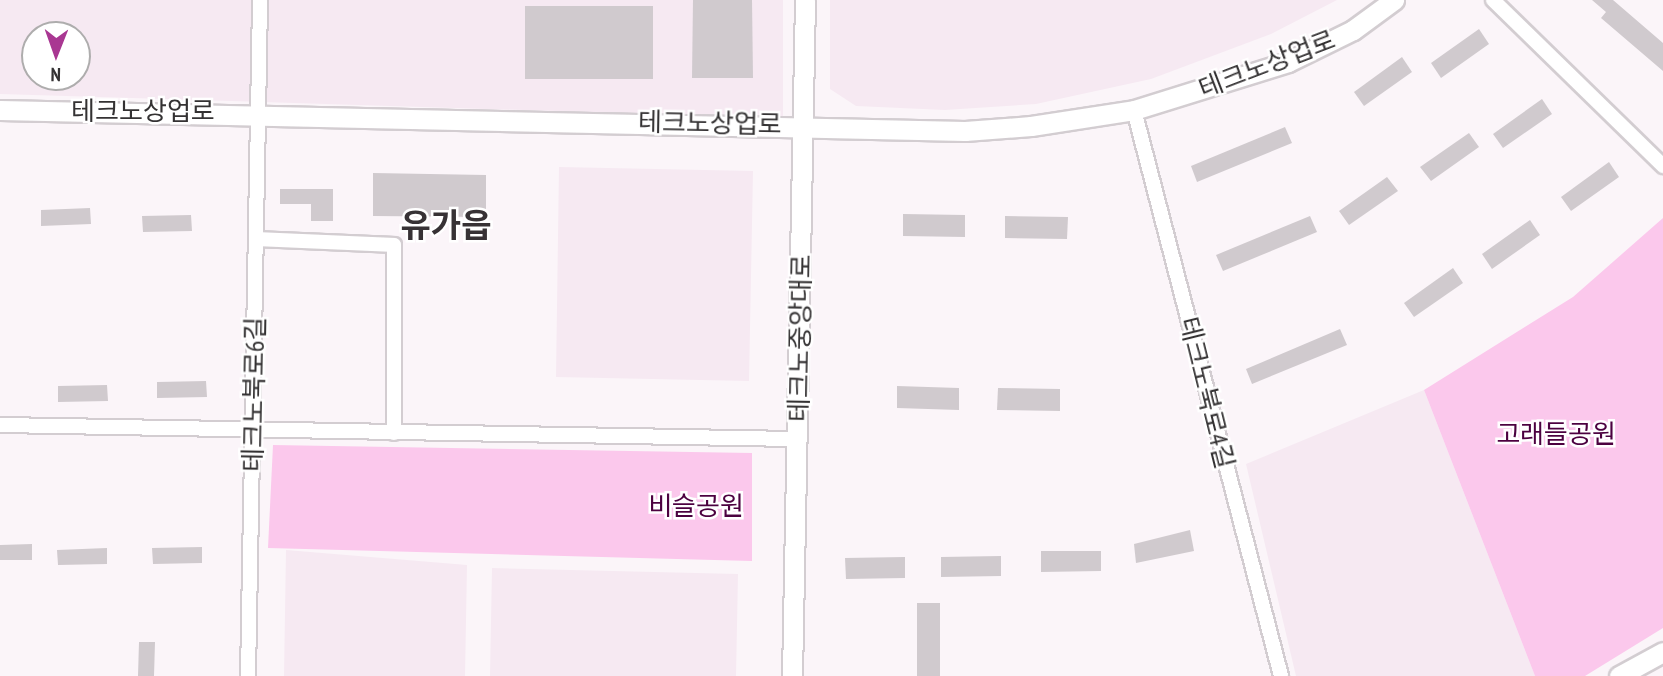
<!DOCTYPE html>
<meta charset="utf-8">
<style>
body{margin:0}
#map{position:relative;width:1663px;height:676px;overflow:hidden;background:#fbf5f9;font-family:"PT Sans Narrow","Noto Sans KR",sans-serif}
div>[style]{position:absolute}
.built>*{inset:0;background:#f6e9f2}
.green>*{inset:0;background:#fbc8ec}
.building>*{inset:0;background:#d0cace}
.roads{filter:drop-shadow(2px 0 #d3cdd1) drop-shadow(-2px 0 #d3cdd1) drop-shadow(0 2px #d3cdd1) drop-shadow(0 -2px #d3cdd1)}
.street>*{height:14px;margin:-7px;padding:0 7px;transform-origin:7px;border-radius:7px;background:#fff}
.secondary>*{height:19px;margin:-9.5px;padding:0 9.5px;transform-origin:9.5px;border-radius:9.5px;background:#fff}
span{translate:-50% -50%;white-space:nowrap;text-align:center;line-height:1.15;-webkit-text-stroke:5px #fff;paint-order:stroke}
.street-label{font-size:26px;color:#343233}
.park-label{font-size:26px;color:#4c0140}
.district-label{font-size:33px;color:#373235;font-weight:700}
.north{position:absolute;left:21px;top:21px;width:70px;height:70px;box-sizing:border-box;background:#fff;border:2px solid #aeadad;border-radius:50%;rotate:181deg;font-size:19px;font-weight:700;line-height:28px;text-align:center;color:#343233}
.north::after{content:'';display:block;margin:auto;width:24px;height:32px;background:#a93792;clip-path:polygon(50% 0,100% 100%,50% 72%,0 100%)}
</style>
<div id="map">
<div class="built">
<i style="clip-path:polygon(evenodd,0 0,783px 0,783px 118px,0 94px,0 0,35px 35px,77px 35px,77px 77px,35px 77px,35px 35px)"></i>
<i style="clip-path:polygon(830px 0,1337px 0,1271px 34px,1151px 79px,1036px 104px,945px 110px,856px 106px,830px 89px)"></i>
<i style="clip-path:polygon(559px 167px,753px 171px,749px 381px,556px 377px)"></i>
<i style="clip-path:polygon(1424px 390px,1535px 676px,1296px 676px,1246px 464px)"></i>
<i style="clip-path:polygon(286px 550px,467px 565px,465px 676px,284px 676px)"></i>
<i style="clip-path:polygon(492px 568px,738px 574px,736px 676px,490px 676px)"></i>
</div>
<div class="green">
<i style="clip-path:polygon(1663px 218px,1663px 628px,1585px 676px,1535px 676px,1424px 390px,1573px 297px)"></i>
<i style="clip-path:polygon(273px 445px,752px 453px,752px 561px,268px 548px)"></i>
</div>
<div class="building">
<i style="clip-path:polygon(693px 0,752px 0,753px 78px,692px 78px)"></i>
<i style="clip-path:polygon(1592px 0,1613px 0,1663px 43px,1663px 71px,1601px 18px,1606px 12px)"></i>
<i style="clip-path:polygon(525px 6px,653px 6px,653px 79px,525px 79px)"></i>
<i style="clip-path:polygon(1479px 29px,1489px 44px,1441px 78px,1431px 63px)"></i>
<i style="clip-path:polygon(1402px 57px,1412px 72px,1364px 106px,1354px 92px)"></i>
<i style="clip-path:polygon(1542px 99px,1552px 114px,1503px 148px,1493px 134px)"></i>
<i style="clip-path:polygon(1285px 127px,1292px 143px,1197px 182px,1191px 166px)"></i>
<i style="clip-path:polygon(1469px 133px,1479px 147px,1431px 181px,1420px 167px)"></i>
<i style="clip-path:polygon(1609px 162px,1619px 177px,1571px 211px,1561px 197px)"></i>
<i style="clip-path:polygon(373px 173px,486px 175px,486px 217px,373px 216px)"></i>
<i style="clip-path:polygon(1387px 177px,1398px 191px,1349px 225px,1339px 211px)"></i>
<i style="clip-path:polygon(280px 189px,333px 189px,333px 221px,311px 221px,311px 204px,280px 204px)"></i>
<i style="clip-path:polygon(90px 208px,91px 224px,41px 226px,41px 210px)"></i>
<i style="clip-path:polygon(903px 214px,965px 215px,965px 237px,903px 236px)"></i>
<i style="clip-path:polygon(191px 215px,192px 231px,143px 232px,142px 216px)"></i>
<i style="clip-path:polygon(1005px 216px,1068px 217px,1067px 239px,1005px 238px)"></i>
<i style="clip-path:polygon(1310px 216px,1317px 232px,1223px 271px,1216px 255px)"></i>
<i style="clip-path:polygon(1530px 220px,1540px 235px,1492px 269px,1482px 254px)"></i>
<i style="clip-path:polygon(1453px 268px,1463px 283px,1414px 317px,1404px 303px)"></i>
<i style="clip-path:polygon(1340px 329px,1347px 345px,1252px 384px,1246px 369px)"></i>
<i style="clip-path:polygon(206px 381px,207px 397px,157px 398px,157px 382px)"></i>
<i style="clip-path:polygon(107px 385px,108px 401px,58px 402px,58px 386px)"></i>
<i style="clip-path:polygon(897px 386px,959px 388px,959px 410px,897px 408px)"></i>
<i style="clip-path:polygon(998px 388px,1060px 389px,1060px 411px,997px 410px)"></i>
<i style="clip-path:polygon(1190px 530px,1194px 551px,1136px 563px,1134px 544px)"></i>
<i style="clip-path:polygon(32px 544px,32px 560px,0 560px,0 545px)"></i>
<i style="clip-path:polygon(202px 547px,202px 563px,153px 564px,152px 548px)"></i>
<i style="clip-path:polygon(107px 548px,107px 564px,58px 565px,57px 550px)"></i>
<i style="clip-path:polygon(1041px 551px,1101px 551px,1101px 571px,1041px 572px)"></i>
<i style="clip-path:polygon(1001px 556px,1001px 576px,941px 577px,941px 557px)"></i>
<i style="clip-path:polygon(905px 557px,905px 578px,846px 579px,845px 558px)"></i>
<i style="clip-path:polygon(917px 603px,940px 603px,940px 676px,917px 676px)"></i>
<i style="clip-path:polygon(139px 642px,155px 642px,154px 676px,138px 676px)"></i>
</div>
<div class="roads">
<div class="street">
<i style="left:1493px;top:0;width:238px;rotate:44.3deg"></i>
<i style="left:1134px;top:110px;width:585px;rotate:75.44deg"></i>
<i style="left:257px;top:239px;width:137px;rotate:2.5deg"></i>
<i style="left:394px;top:245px;width:188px;rotate:90deg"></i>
<i style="left:0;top:425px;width:797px;rotate:1.01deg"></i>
<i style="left:248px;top:676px;width:676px;rotate:-88.98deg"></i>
</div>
<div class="secondary">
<i style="left:0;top:110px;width:965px;rotate:1.25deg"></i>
<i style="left:965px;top:131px;width:66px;rotate:-4.3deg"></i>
<i style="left:1031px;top:126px;width:104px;rotate:-8.8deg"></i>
<i style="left:1134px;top:110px;width:161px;rotate:-17.3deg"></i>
<i style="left:1288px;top:62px;width:72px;rotate:-26.2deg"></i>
<i style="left:1353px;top:30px;width:51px;rotate:-36.2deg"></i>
<i style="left:792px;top:676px;width:676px;rotate:-88.9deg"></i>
<i style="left:1619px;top:676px;width:50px;rotate:-28.6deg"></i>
</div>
</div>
<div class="street-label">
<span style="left:1267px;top:64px;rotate:-21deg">테크노상업로</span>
<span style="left:143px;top:111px">테크노상업로</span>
<span style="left:710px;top:123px;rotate:1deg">테크노상업로</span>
<span style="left:800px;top:338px;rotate:-89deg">테크노중앙대로</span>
<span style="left:1207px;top:393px;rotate:76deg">테크노북로4길</span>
<span style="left:254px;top:394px;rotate:-89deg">테크노북로6길</span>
</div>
<div class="park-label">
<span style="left:1556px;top:434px">고래들공원</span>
<span style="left:696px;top:506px">비슬공원</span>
</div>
<div class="district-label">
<span style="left:446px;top:225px">유가읍</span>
</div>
<div class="north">N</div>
</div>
